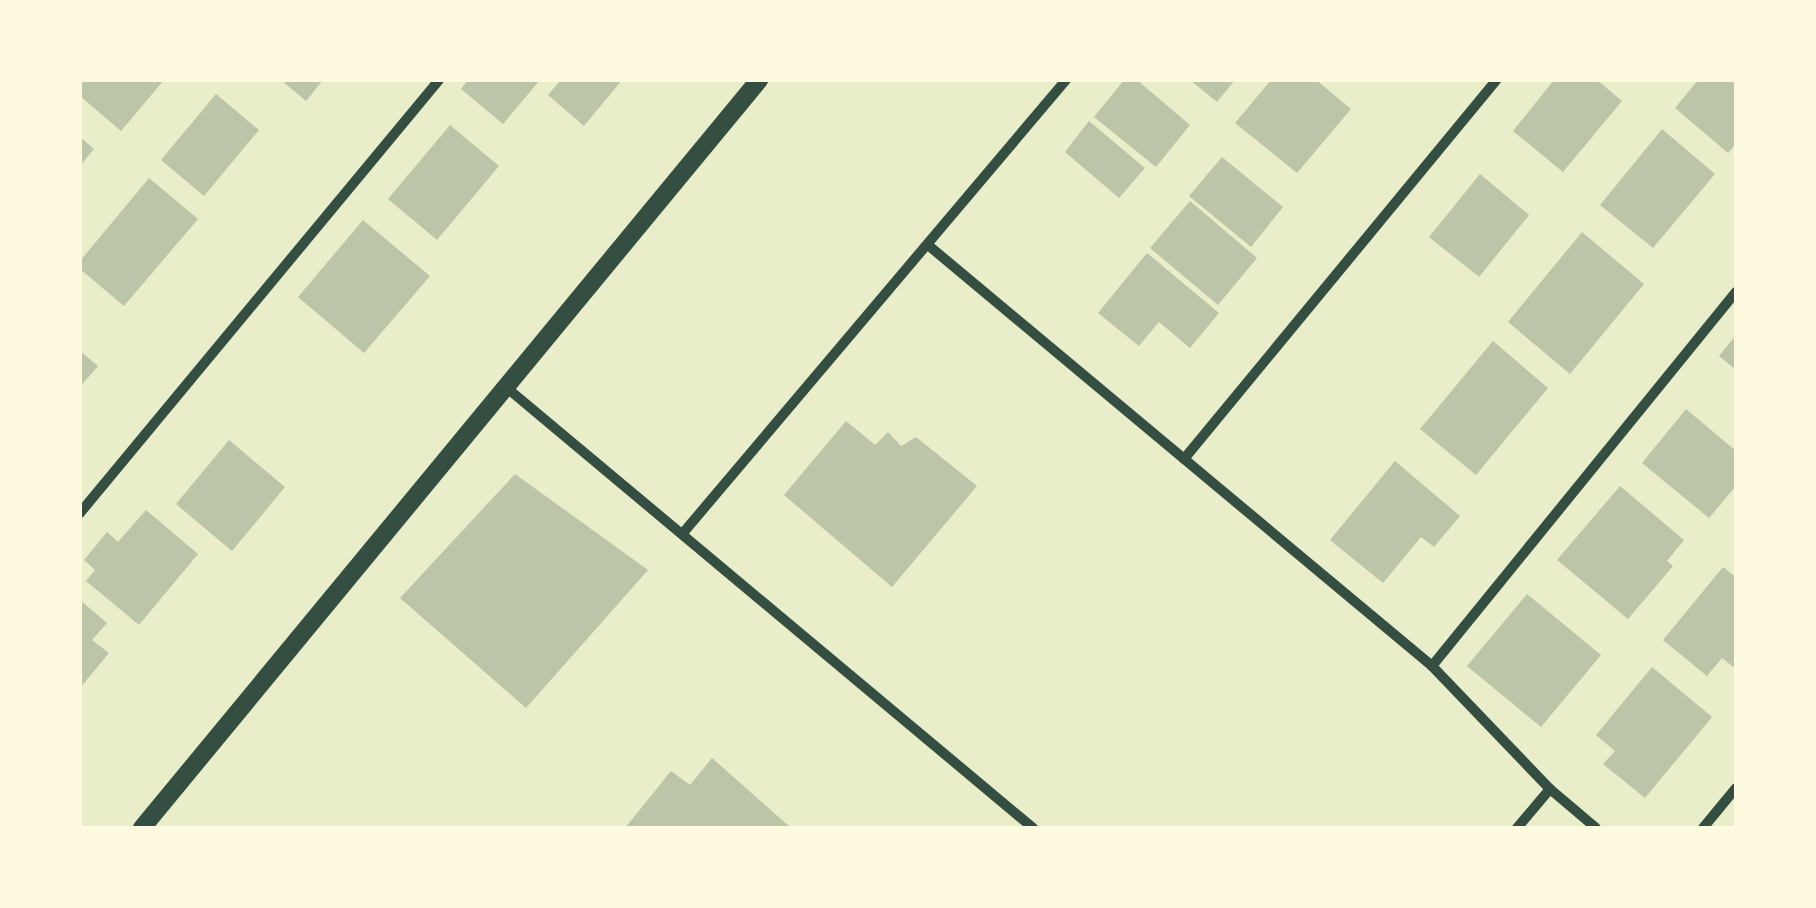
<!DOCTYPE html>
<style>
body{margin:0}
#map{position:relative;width:1816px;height:908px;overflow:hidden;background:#e9edc9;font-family:Karla,sans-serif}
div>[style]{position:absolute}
.building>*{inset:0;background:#bcc5a7}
.minor>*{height:10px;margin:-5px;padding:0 5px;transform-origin:5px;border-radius:5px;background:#344e41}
.tertiary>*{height:18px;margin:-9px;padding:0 9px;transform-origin:9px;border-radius:9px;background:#344e41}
span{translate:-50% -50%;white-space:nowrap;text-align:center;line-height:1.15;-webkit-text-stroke:10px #fefae0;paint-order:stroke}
.frame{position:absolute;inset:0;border:82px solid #fefae0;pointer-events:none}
</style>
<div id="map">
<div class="building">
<i style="clip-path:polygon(80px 80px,164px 80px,121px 131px,80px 96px)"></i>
<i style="clip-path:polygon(281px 80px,323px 80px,306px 101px)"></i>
<i style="clip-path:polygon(468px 80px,540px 80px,503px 124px,461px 89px)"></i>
<i style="clip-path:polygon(561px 80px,622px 80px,584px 126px,548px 95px)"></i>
<i style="clip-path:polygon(1124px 80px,1137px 80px,1190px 125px,1156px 167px,1094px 117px)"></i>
<i style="clip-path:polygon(1190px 80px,1235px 80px,1217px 102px)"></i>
<i style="clip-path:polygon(1271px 80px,1316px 80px,1351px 109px,1297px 173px,1235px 123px)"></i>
<i style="clip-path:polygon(1554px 80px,1597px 80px,1622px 101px,1563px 172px,1513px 131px)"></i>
<i style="clip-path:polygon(1698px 80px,1736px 80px,1736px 144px,1728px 153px,1675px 108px)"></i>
<i style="clip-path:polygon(216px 94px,259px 130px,204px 196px,161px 160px)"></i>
<i style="clip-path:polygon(1089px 121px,1145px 168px,1119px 198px,1065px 152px)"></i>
<i style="clip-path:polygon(450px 125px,499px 166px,437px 240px,388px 199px)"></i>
<i style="clip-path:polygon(1662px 129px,1715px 174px,1653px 248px,1600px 205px)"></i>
<i style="clip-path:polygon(80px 137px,94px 149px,80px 166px)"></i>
<i style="clip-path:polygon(1222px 157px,1283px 207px,1251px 247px,1189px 196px)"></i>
<i style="clip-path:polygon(1480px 174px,1529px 215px,1479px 277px,1429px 237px)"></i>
<i style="clip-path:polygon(149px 178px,198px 219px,124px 306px,80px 269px,80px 261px)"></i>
<i style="clip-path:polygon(1190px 201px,1257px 258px,1218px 305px,1150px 248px)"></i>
<i style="clip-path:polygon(363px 220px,430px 276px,364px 353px,298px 297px)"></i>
<i style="clip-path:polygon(1582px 232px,1644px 284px,1570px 374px,1508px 322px)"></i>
<i style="clip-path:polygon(1147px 253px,1219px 313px,1190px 348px,1159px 322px,1139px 346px,1098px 313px)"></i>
<i style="clip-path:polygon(1736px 335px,1736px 370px,1719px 356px)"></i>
<i style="clip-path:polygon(1493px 341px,1548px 388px,1476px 475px,1420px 429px)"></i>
<i style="clip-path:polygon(80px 351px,98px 366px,80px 387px)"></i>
<i style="clip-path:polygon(1686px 409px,1736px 451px,1736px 486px,1709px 518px,1642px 463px)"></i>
<i style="clip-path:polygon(846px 421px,875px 445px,888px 432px,901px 446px,916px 437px,977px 486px,892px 587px,784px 495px)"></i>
<i style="clip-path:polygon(229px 440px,285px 487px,232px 551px,176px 504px)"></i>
<i style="clip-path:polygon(1395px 461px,1460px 516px,1434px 547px,1421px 537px,1383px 583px,1330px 540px)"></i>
<i style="clip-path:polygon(515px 474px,648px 570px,526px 708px,400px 598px)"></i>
<i style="clip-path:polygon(1620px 486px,1684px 540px,1667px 561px,1673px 566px,1628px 619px,1557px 560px)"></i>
<i style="clip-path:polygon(146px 510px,198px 554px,139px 625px,86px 581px,95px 570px,84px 560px,107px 532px,118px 542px)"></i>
<i style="clip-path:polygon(1723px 567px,1736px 577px,1736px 669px,1722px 658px,1707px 676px,1663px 640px)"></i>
<i style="clip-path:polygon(1527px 594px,1601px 655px,1541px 727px,1467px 666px)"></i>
<i style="clip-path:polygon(80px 600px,107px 623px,92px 640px,109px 653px,80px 688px)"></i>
<i style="clip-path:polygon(1652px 667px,1712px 717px,1645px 798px,1603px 764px,1615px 751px,1596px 735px)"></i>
<i style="clip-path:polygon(712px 758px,791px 828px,625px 828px,671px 771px,690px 785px)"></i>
</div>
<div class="minor">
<i style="left:928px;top:245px;width:657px;rotate:39.87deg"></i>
<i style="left:1432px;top:666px;width:170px;rotate:46.2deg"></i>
<i style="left:1550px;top:789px;width:60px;rotate:40.3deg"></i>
<i style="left:507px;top:388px;width:686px;rotate:39.91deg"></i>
<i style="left:1184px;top:459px;width:491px;rotate:-50.5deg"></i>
<i style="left:80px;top:513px;width:562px;rotate:-50.34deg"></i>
<i style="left:683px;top:533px;width:593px;rotate:-49.79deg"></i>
<i style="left:1432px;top:666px;width:482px;rotate:-50.9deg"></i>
<i style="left:1517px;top:828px;width:51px;rotate:-49.8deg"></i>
<i style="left:1703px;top:828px;width:52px;rotate:-50.5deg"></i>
</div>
<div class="tertiary">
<i style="left:142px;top:828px;width:970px;rotate:-50.48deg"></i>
</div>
<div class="frame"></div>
</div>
